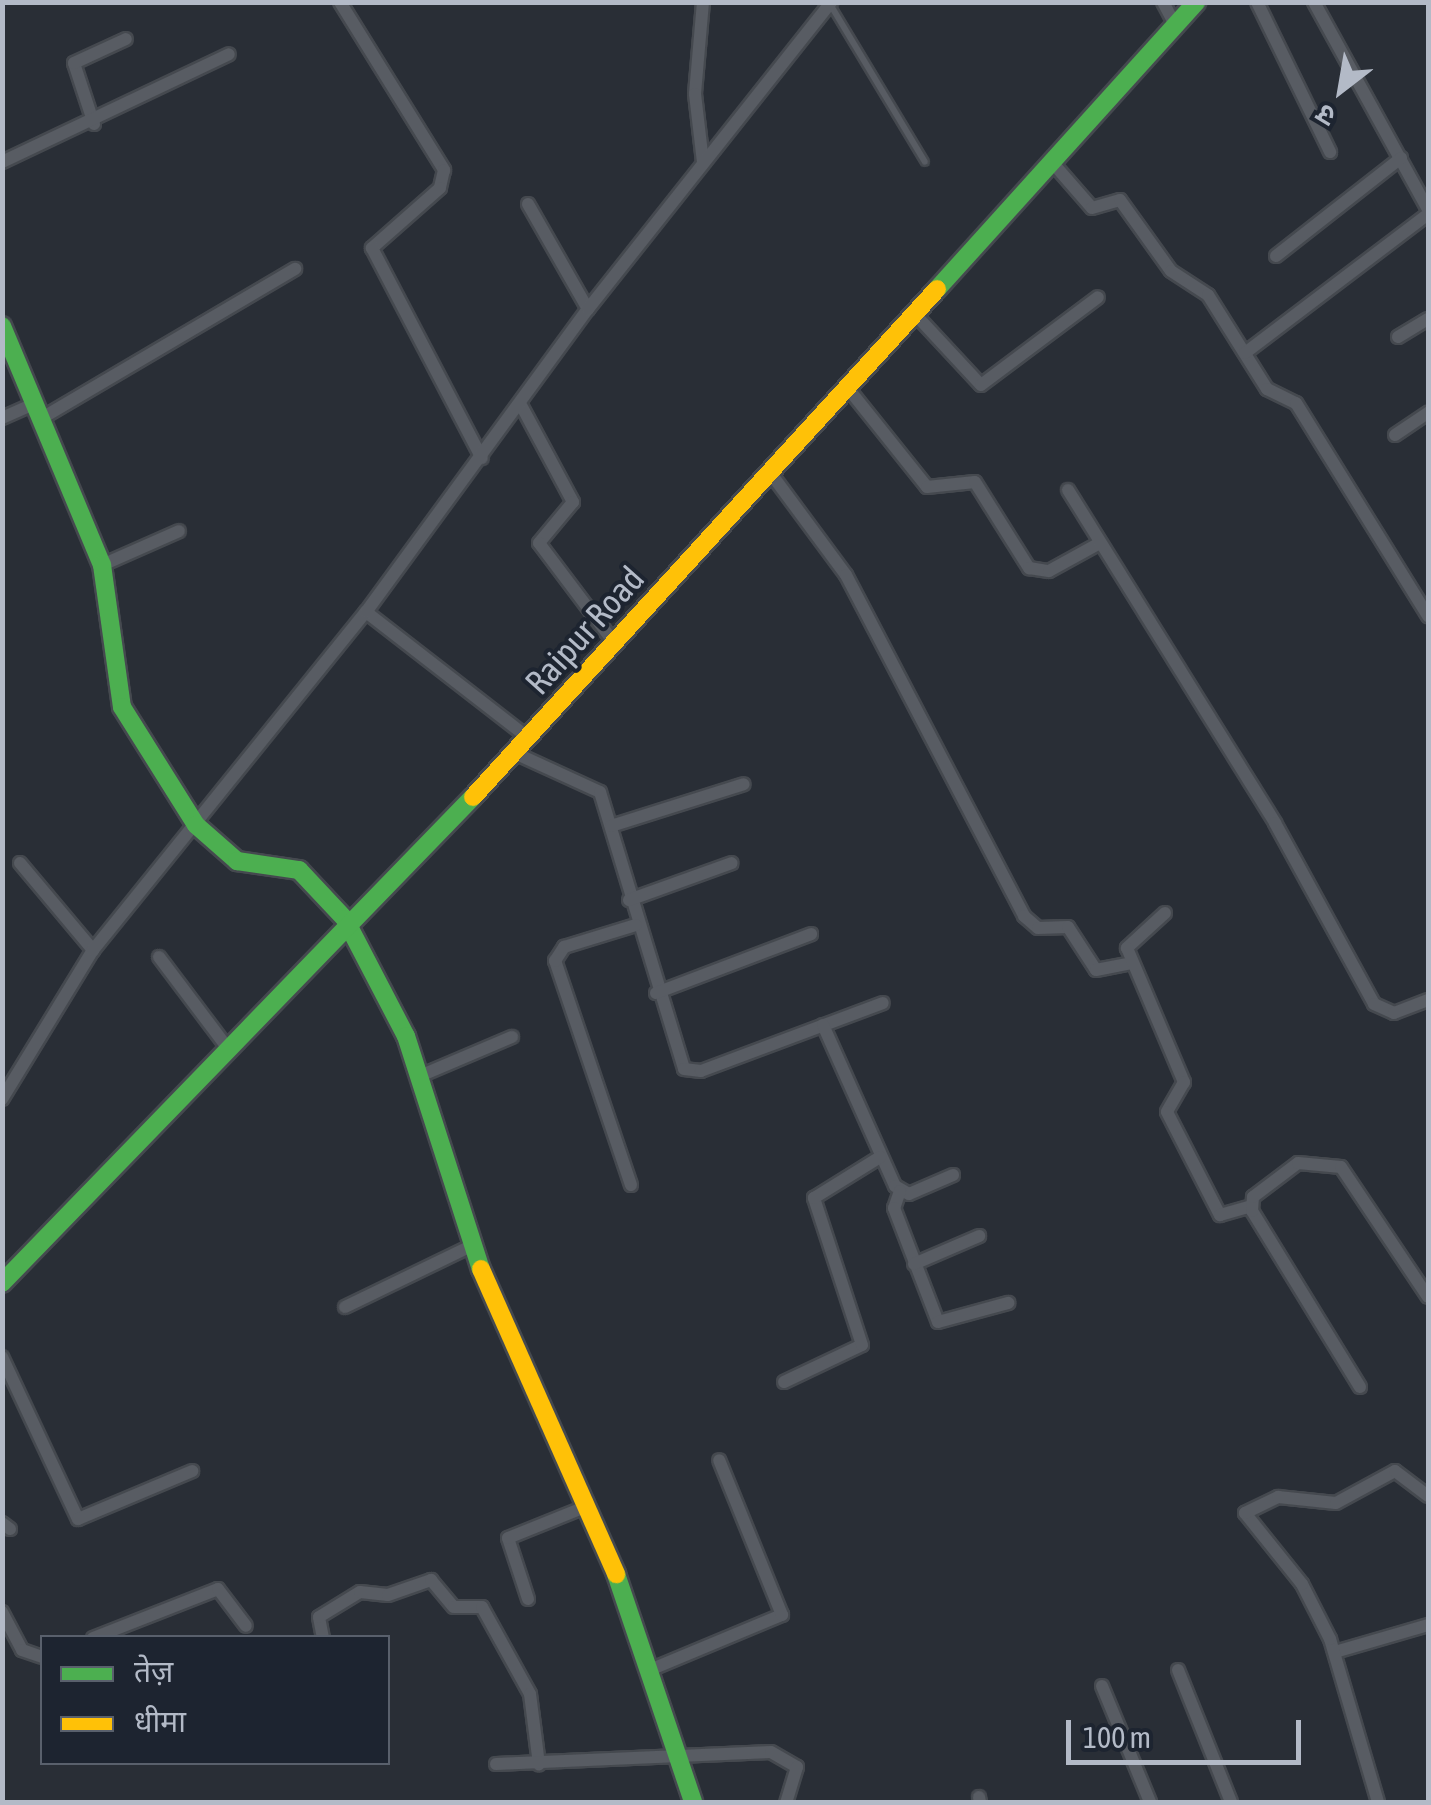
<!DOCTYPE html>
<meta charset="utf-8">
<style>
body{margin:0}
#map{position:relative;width:1431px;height:1805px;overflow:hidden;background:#292e36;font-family:"Asap Condensed","Noto Sans Devanagari",sans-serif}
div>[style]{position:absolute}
.roads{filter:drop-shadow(2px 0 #45494f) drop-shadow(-2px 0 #45494f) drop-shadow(0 2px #45494f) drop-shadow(0 -2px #45494f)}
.lane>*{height:6px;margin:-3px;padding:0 3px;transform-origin:3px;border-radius:3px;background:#585c63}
.street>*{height:12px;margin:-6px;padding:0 6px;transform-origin:6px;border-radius:6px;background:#585c63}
.fast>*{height:18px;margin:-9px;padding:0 9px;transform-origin:9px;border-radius:9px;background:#4caf50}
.slow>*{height:18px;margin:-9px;padding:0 9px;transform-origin:9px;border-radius:9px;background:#ffc107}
span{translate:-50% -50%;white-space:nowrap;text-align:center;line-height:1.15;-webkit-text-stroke:8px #1d2430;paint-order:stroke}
.street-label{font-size:35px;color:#b3bac7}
.frame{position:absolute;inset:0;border:5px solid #b3bac7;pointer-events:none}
.legend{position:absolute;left:40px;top:1635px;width:350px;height:130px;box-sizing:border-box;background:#1d2430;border:2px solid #59606c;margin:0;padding:12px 18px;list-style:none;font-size:30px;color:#b3bac7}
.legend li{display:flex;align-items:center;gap:20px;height:50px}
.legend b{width:50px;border:2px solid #59606c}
.north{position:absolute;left:1291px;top:40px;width:100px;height:100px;-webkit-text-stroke:8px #1d2430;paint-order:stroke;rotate:211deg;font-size:28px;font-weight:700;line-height:40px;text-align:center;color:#b3bac7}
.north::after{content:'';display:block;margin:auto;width:35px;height:45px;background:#b3bac7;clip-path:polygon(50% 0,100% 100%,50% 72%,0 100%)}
.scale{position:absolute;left:1066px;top:1720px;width:235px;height:45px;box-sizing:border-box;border:5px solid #b3bac7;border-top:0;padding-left:12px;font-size:30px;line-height:35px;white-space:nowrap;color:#b3bac7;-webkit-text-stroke:8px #1d2430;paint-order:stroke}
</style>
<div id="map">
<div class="roads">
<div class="lane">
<i style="left:830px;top:4px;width:184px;rotate:59deg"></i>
</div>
<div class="street">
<i style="left:340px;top:2px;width:198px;rotate:58.2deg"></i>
<i style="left:444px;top:170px;width:18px;rotate:103deg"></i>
<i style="left:440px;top:188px;width:91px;rotate:138.6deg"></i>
<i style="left:372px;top:248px;width:237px;rotate:62.4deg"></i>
<i style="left:703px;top:2px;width:92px;rotate:95deg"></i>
<i style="left:695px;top:94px;width:68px;rotate:83.3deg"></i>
<i style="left:1163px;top:2px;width:26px;rotate:62deg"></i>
<i style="left:1257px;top:2px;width:167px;rotate:64deg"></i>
<i style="left:1314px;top:2px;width:236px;rotate:61.2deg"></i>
<i style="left:94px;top:124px;width:64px;rotate:-108.2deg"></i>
<i style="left:74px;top:63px;width:57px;rotate:-24.8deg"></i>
<i style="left:1051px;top:161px;width:62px;rotate:48.9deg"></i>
<i style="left:1092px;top:208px;width:29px;rotate:-16deg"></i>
<i style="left:1120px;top:200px;width:87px;rotate:54.3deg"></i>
<i style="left:1171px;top:271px;width:44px;rotate:33deg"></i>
<i style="left:1208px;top:295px;width:111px;rotate:57.9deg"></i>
<i style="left:1267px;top:389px;width:32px;rotate:26deg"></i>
<i style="left:1296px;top:403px;width:251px;rotate:58.2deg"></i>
<i style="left:2px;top:162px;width:251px;rotate:-25.4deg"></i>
<i style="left:528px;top:204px;width:121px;rotate:60.3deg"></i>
<i style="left:1276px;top:256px;width:159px;rotate:-38.1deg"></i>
<i style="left:914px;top:313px;width:98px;rotate:47.1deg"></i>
<i style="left:981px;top:385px;width:146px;rotate:-36.9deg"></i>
<i style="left:1398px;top:337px;width:35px;rotate:-31deg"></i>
<i style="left:1245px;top:353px;width:230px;rotate:-37.2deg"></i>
<i style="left:847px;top:387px;width:128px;rotate:51.3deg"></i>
<i style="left:927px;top:487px;width:48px;rotate:-5.9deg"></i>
<i style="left:975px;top:482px;width:102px;rotate:57.9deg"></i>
<i style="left:1029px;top:568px;width:20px;rotate:9deg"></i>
<i style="left:1049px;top:571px;width:56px;rotate:-28.9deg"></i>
<i style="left:522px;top:407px;width:108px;rotate:61.8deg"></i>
<i style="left:573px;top:502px;width:53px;rotate:129.7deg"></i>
<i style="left:539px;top:543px;width:126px;rotate:53deg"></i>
<i style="left:2px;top:418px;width:37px;rotate:-24deg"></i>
<i style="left:42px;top:418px;width:294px;rotate:-30.5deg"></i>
<i style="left:1395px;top:435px;width:40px;rotate:-34deg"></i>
<i style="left:769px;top:471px;width:129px;rotate:53.5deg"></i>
<i style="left:846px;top:575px;width:385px;rotate:62.4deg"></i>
<i style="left:1024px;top:916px;width:18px;rotate:41deg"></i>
<i style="left:1038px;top:928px;width:30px;rotate:-2deg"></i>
<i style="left:1068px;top:927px;width:51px;rotate:56.9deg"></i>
<i style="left:1096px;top:970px;width:36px;rotate:-11deg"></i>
<i style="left:1068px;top:490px;width:392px;rotate:58.1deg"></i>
<i style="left:1275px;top:823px;width:206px;rotate:61.3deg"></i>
<i style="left:1374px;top:1004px;width:22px;rotate:24deg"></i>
<i style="left:1394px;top:1013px;width:36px;rotate:-21deg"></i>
<i style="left:102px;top:565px;width:84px;rotate:-23.8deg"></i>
<i style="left:366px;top:612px;width:207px;rotate:37.8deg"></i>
<i style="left:517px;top:754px;width:91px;rotate:24.6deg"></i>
<i style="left:600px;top:792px;width:289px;rotate:73.1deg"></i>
<i style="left:684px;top:1069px;width:17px;rotate:7deg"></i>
<i style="left:701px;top:1071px;width:194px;rotate:-20.5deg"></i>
<i style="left:611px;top:826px;width:139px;rotate:-17.5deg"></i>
<i style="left:20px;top:863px;width:114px;rotate:50deg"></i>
<i style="left:629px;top:900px;width:109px;rotate:-19.8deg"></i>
<i style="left:1165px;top:913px;width:52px;rotate:137.4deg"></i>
<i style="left:1127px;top:948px;width:146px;rotate:67deg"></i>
<i style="left:1184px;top:1082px;width:34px;rotate:120deg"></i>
<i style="left:1167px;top:1112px;width:116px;rotate:62.8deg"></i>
<i style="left:1220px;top:1215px;width:33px;rotate:-16deg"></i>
<i style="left:159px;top:957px;width:111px;rotate:53deg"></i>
<i style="left:656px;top:993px;width:166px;rotate:-20.8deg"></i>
<i style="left:823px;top:1025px;width:176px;rotate:65.9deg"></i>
<i style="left:895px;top:1186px;width:16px;rotate:30deg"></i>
<i style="left:909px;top:1194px;width:48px;rotate:-23.4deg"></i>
<i style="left:420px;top:1076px;width:100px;rotate:-23deg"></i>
<i style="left:2px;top:1099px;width:175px;rotate:-58.6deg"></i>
<i style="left:93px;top:950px;width:434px;rotate:-51.1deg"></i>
<i style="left:366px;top:612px;width:376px;rotate:-53.8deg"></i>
<i style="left:588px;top:309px;width:392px;rotate:-51.6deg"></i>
<i style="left:631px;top:1185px;width:237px;rotate:-108.7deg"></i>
<i style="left:555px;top:961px;width:17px;rotate:-57deg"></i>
<i style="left:564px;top:947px;width:75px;rotate:-17deg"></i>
<i style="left:900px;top:1191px;width:18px;rotate:109deg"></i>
<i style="left:894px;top:1208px;width:122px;rotate:68.9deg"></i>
<i style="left:938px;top:1322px;width:73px;rotate:-15.2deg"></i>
<i style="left:914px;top:1264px;width:71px;rotate:-23.3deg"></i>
<i style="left:345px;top:1307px;width:140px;rotate:-25.8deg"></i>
<i style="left:2px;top:1357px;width:179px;rotate:64.9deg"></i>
<i style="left:78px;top:1519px;width:124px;rotate:-22.8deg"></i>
<i style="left:784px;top:1382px;width:86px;rotate:-25.4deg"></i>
<i style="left:862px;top:1345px;width:155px;rotate:-108.1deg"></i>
<i style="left:814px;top:1198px;width:78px;rotate:-31.8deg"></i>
<i style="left:1360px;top:1387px;width:206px;rotate:-121.5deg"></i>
<i style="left:1252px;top:1211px;width:14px;rotate:-86deg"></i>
<i style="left:1253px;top:1197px;width:56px;rotate:-37.1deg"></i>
<i style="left:1298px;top:1163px;width:43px;rotate:5.3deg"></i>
<i style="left:1341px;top:1167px;width:156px;rotate:56.2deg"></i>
<i style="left:2px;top:1523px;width:10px;rotate:37deg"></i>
<i style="left:528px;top:1599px;width:64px;rotate:-108.2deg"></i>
<i style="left:508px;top:1538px;width:83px;rotate:-21.9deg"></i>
<i style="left:2px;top:1612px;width:43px;rotate:62.2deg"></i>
<i style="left:22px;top:1650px;width:21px;rotate:19deg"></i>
<i style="left:93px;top:1638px;width:134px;rotate:-21.4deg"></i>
<i style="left:218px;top:1589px;width:46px;rotate:52.9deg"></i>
<i style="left:323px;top:1638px;width:21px;rotate:-101deg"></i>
<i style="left:319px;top:1617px;width:48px;rotate:-31.4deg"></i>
<i style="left:360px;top:1592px;width:28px;rotate:6deg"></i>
<i style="left:388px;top:1595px;width:46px;rotate:-19.2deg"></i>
<i style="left:431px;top:1580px;width:35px;rotate:50deg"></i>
<i style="left:454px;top:1607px;width:28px"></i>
<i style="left:482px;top:1607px;width:99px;rotate:61.1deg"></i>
<i style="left:530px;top:1694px;width:71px;rotate:82.7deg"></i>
<i style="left:1335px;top:1652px;width:97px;rotate:-16.2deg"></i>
<i style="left:652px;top:1669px;width:141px;rotate:-22.6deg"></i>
<i style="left:782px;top:1615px;width:167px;rotate:-112.1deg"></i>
<i style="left:1178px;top:1670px;width:142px;rotate:68.1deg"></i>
<i style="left:1102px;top:1686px;width:126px;rotate:67.5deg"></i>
<i style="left:496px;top:1764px;width:275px;rotate:-2.5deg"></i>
<i style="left:771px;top:1752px;width:30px;rotate:30deg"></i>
<i style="left:797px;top:1767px;width:37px;rotate:107deg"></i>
<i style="left:979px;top:1797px;width:5px;rotate:79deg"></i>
<i style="left:1378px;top:1802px;width:170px;rotate:-106.4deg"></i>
<i style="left:1330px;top:1639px;width:62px;rotate:-117deg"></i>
<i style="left:1302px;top:1584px;width:91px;rotate:-128.8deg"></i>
<i style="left:1245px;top:1513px;width:37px;rotate:-26deg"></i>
<i style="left:1278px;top:1497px;width:58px;rotate:5.9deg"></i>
<i style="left:1336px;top:1503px;width:67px;rotate:-28.5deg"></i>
<i style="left:1395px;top:1471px;width:41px;rotate:37.1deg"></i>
</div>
<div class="fast">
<i style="left:937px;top:289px;width:387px;rotate:-47.9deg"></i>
<i style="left:2px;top:326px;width:259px;rotate:67.3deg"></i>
<i style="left:102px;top:565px;width:143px;rotate:82deg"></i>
<i style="left:122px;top:707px;width:139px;rotate:57.9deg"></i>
<i style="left:196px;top:825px;width:55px;rotate:41.3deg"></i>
<i style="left:237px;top:861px;width:63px;rotate:8.3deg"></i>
<i style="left:299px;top:870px;width:67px;rotate:46.8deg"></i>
<i style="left:345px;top:919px;width:132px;rotate:62.5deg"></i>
<i style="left:406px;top:1036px;width:245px;rotate:72.2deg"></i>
<i style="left:2px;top:1283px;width:677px;rotate:-45.9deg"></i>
<i style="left:616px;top:1574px;width:241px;rotate:71.3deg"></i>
</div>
<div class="slow">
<i style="left:473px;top:797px;width:688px;rotate:-47.59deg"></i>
<i style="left:481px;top:1269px;width:334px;rotate:66.1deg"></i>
</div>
</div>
<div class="street-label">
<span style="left:584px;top:630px;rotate:-48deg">Raipur Road</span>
</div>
<div class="frame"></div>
<ul class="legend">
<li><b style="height:12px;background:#4caf50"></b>तेज़</li>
<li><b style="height:12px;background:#ffc107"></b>धीमा</li>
</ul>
<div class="north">उ</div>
<div class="scale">100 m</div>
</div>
